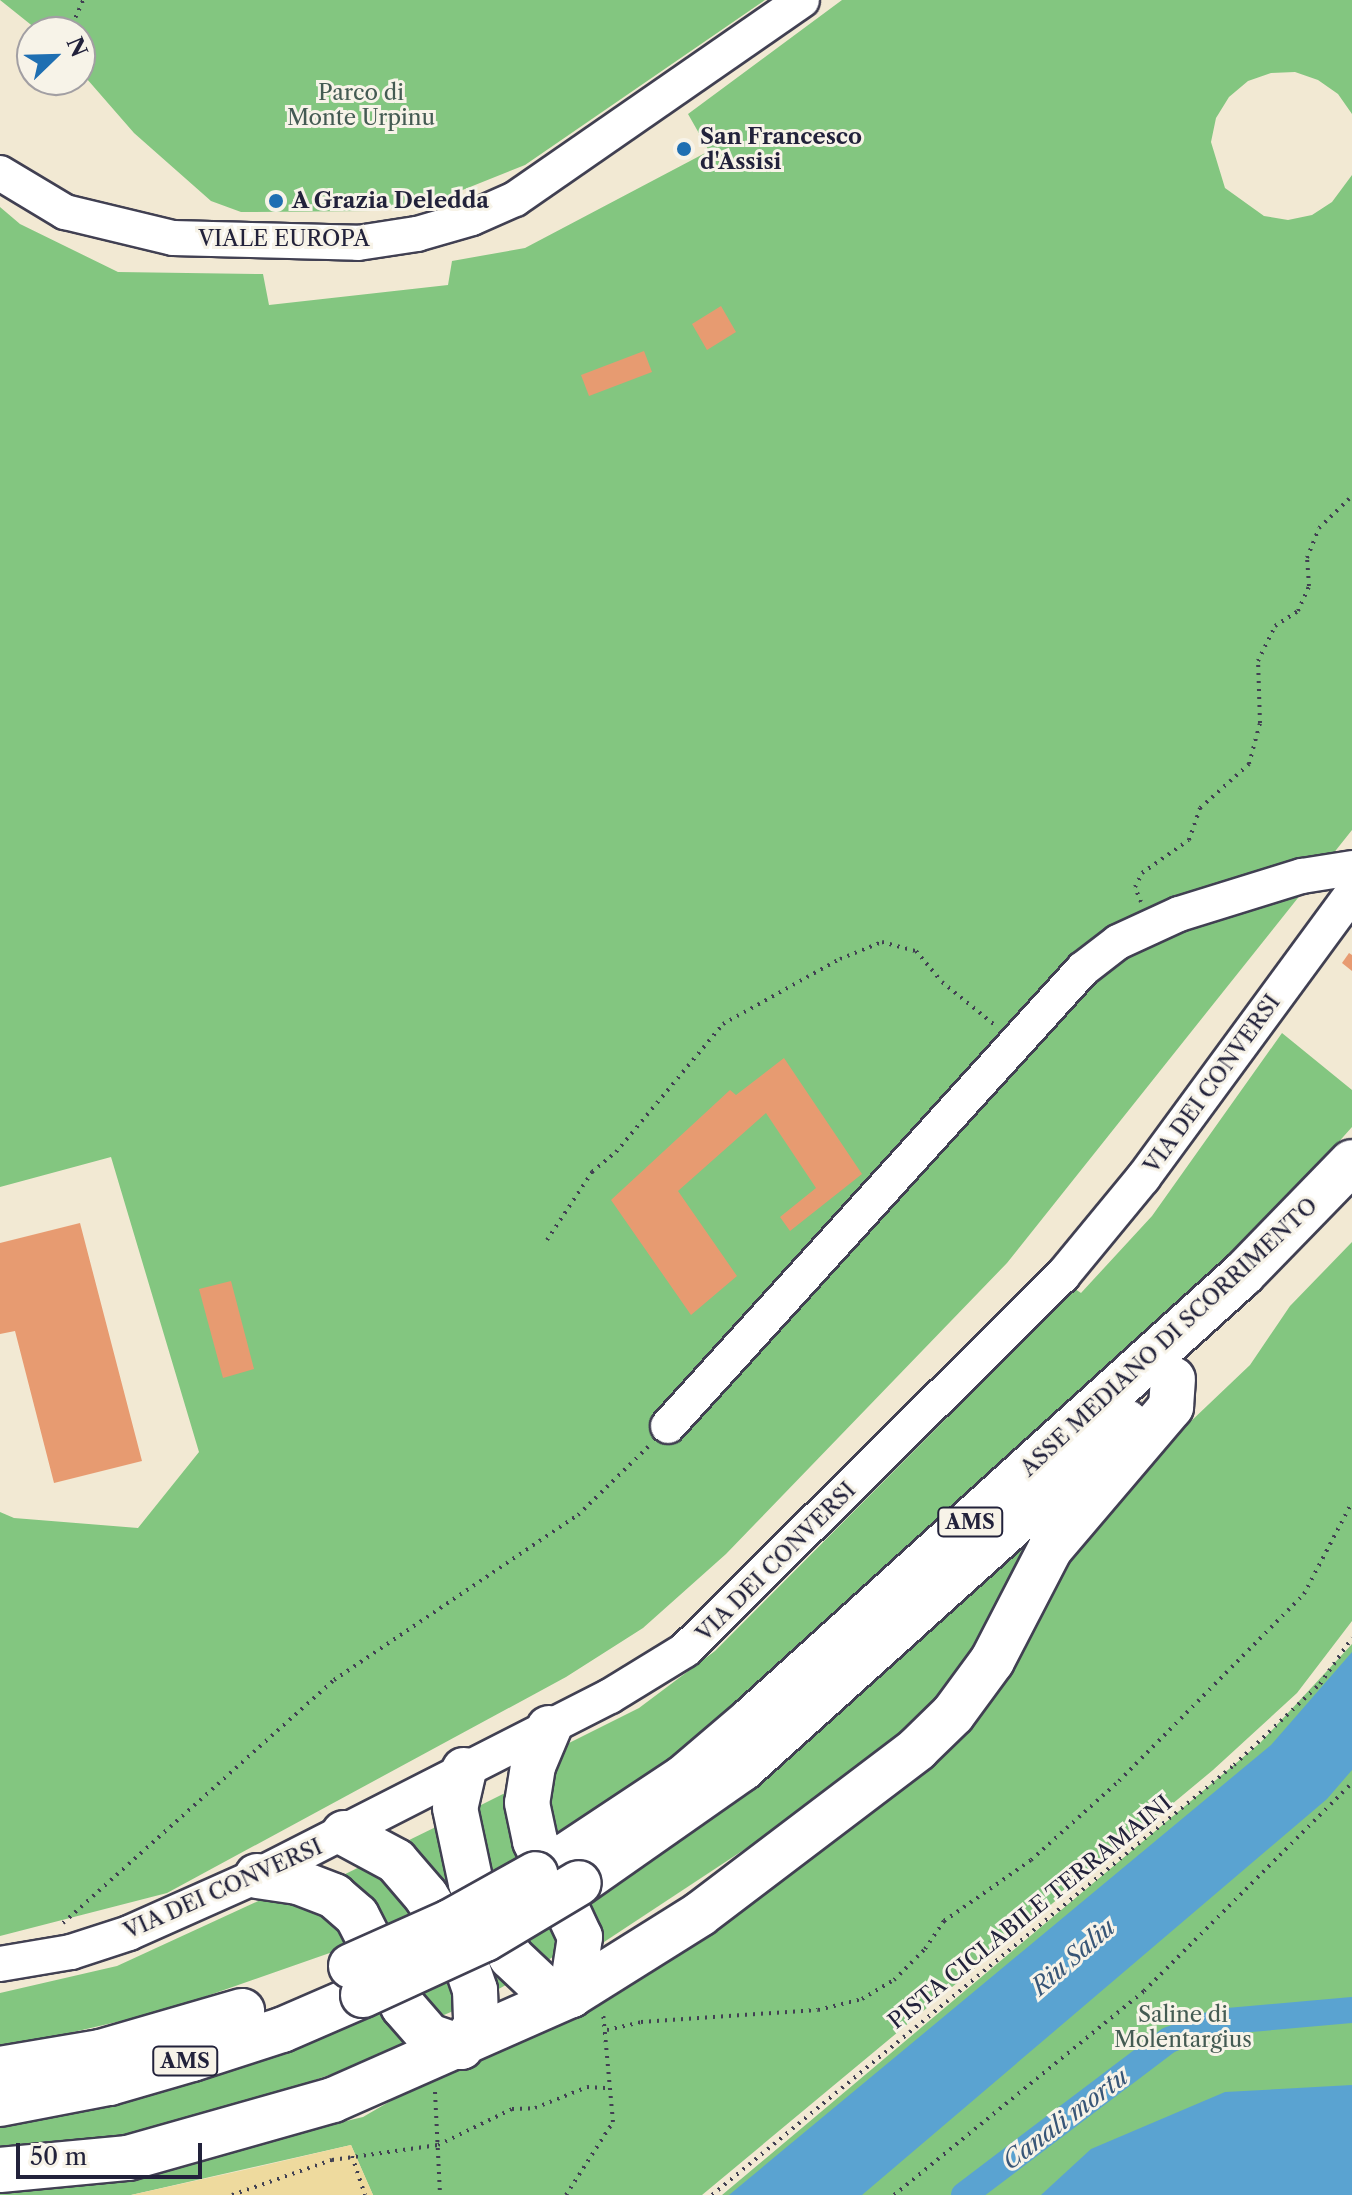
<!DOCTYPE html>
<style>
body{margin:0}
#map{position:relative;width:1352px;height:2195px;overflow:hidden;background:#f2e9d3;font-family:"Libre Caslon Text",serif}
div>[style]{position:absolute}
.green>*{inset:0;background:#83c680}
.sand>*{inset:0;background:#eeda9e}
.water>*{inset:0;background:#5aa3d1}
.canal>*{height:26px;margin:-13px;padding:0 13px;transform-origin:13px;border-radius:13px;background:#5aa3d1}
.building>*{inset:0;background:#e79b71}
.path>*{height:4px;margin-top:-2px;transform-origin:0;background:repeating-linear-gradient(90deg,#414052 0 2px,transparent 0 8px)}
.roads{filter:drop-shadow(2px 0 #414052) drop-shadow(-2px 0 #414052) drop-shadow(0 2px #414052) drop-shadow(0 -2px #414052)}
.minor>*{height:34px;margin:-17px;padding:0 17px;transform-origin:17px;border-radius:17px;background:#fff}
.highway>*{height:44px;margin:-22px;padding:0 22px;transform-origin:22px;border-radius:22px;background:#fff}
.bridges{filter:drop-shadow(2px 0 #414052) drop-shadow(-2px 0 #414052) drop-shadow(0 2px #414052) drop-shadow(0 -2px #414052)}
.highway-bridge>*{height:44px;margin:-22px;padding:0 22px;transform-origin:22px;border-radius:22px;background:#fff}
.dots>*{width:22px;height:22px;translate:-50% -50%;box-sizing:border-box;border:4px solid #f7f3e8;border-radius:50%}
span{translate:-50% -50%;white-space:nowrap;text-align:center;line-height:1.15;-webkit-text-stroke:6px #f7f3e8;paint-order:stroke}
.shield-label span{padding:2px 6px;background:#f7f3e8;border:2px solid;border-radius:6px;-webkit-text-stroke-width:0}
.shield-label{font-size:20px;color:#22223b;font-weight:700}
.park-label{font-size:22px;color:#445b53}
.poi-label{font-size:22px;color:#22223b;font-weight:700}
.left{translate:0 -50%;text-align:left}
.street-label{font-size:22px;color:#22223b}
.water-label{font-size:24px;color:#385677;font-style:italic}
.north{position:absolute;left:16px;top:16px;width:80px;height:80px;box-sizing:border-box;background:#f7f3e8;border:2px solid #a29fa3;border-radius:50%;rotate:67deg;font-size:22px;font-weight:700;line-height:32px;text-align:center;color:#22223b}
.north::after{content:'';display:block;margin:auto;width:28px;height:36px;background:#1f6fb2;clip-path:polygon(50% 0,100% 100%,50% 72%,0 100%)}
.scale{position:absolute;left:16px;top:2143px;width:186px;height:36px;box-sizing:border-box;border:4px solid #22223b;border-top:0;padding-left:10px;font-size:24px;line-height:28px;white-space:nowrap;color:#22223b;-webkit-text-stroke:6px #f7f3e8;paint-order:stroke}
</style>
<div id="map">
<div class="green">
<i style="clip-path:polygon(0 0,765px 0,525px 165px,435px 201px,374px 211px,241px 212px,211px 201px,134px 133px,80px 71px,80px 32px,40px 32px)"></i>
<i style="clip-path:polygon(842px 0,1352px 0,1352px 114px,1338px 94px,1318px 80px,1295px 72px,1271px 73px,1248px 81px,1229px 97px,1216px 118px,1211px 142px,1225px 188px,1264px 216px,1288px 220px,1312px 215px,1332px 202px,1352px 175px,1352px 830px,1007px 1263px,726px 1554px,643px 1628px,566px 1677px,167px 1893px,0 1936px,0 1512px,14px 1518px,138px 1528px,199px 1452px,111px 1157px,0 1187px,0 207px,20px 224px,118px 272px,263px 274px,269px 305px,448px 285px,452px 261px,525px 248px,709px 151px,688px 114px)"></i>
<i style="clip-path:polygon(1282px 1033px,1352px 1090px,1352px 1127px,1269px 1220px,788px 1660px,648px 1780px,552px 1841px,542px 1802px,563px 1746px,639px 1708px,715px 1651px,1075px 1289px,1081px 1293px,1152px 1216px)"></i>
<i style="clip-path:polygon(1352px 1242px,1352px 1621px,1297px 1693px,1213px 1770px,702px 2195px,373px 2195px,351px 2145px,131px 2195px,0 2195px,0 2182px,251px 2144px,363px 2117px,772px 1880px,1041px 1595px,1126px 1483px,1250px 1365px,1290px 1306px)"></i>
<i style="clip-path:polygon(1053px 1515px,960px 1686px,868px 1768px,601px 1944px,582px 1901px)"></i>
<i style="clip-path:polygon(1352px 1644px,1352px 2195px,722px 2195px,1260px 1743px)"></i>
<i style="clip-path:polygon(517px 1787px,564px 1950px,540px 1965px,483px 1876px,473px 1809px)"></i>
<i style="clip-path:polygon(446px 1822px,517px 1979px,495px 1991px,401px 1844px)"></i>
<i style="clip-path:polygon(372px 1861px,391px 1870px,467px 2005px,437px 2018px,337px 1878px)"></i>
<i style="clip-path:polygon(269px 1896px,333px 1904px,414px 2046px,145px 2138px,0 2158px,0 2121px,370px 2014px,344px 1948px,164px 2011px,0 2049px,0 1993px,117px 1966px)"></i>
</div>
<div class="sand">
<i style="clip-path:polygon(351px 2145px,373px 2195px,131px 2195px,244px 2170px)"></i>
</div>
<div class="water">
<i style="clip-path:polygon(1352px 1652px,1352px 1770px,1327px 1799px,862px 2195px,729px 2195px,1271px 1745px)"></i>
<i style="clip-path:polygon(1352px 2085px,1352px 2195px,1041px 2195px,1091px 2149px,1225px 2092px)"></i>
</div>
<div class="canal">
<i style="left:964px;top:2195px;width:257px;rotate:-37.1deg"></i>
<i style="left:1169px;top:2040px;width:51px;rotate:-20.6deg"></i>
<i style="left:1217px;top:2022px;width:136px;rotate:-5.1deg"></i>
</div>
<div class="building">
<i style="clip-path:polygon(721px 306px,736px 332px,707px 350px,692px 324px)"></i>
<i style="clip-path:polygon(644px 351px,652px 372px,589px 396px,581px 375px)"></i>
<i style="clip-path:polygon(1349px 953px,1352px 955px,1352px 971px,1342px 963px)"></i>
<i style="clip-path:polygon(784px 1058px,862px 1174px,790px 1231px,780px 1217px,816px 1188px,766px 1113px,678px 1191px,737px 1276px,691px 1315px,611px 1200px,730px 1090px,736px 1095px)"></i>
<i style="clip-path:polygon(80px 1223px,142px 1461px,54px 1483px,15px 1331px,0 1334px,0 1243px)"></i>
<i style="clip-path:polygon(231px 1281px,254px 1369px,223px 1378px,199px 1289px)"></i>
</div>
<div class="path">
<i style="left:69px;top:32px;width:35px;rotate:-66deg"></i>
<i style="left:1141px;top:902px;width:16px;rotate:-112deg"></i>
<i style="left:1135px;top:887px;width:16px;rotate:-63deg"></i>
<i style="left:1142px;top:873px;width:57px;rotate:-35.1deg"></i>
<i style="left:1189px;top:840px;width:34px;rotate:-71deg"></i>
<i style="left:1200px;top:808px;width:66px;rotate:-41.9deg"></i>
<i style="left:1249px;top:764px;width:42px;rotate:-75deg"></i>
<i style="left:1260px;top:723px;width:62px;rotate:-91.8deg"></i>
<i style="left:1258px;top:661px;width:39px;rotate:-64deg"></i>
<i style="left:1275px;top:626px;width:27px;rotate:-33deg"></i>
<i style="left:1298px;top:611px;width:27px;rotate:-66deg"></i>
<i style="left:1309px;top:586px;width:28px;rotate:-94deg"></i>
<i style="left:1307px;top:558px;width:32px;rotate:-68deg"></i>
<i style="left:1319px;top:528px;width:46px;rotate:-44.1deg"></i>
<i style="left:547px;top:1240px;width:82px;rotate:-56.5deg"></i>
<i style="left:592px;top:1172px;width:31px;rotate:-40deg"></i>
<i style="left:616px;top:1152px;width:167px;rotate:-50.1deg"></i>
<i style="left:723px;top:1024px;width:134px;rotate:-29.1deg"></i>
<i style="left:840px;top:959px;width:45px;rotate:-22deg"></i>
<i style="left:882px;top:942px;width:35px;rotate:15deg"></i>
<i style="left:916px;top:951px;width:40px;rotate:50deg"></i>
<i style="left:942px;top:982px;width:70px;rotate:39.2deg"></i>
<i style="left:63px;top:1923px;width:364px;rotate:-41.9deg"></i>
<i style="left:334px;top:1680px;width:295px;rotate:-34.1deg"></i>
<i style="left:578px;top:1515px;width:100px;rotate:-44.2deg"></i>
<i style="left:607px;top:2030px;width:35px;rotate:-13deg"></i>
<i style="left:641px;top:2022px;width:177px;rotate:-3.9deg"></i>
<i style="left:818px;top:2010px;width:45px;rotate:-14deg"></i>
<i style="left:862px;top:1999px;width:37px;rotate:-31deg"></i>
<i style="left:894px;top:1980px;width:44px;rotate:-45deg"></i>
<i style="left:925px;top:1949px;width:34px;rotate:-56deg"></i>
<i style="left:944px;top:1921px;width:106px;rotate:-35deg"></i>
<i style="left:1031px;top:1860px;width:118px;rotate:-41.9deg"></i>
<i style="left:1119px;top:1781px;width:263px;rotate:-45.3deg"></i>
<i style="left:1304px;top:1594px;width:104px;rotate:-62.4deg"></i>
<i style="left:435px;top:2092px;width:103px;rotate:87.2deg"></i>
<i style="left:352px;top:2156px;width:41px;rotate:71.6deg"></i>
<i style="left:232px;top:2195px;width:106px;rotate:-19.3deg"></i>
<i style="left:332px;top:2160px;width:107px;rotate:-8.1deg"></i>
<i style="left:438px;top:2145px;width:82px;rotate:-25.9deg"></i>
<i style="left:512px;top:2109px;width:23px;rotate:-2deg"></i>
<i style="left:535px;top:2108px;width:56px;rotate:-22deg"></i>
<i style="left:587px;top:2087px;width:22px;rotate:3deg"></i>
<i style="left:566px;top:2195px;width:87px;rotate:-57.2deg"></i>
<i style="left:613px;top:2122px;width:110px;rotate:-95.2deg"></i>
<i style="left:712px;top:2195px;width:676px;rotate:-39.48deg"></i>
<i style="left:1234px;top:1765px;width:118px;rotate:-43.3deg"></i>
<i style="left:1320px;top:1684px;width:56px;rotate:-55.2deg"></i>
<i style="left:894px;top:2195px;width:323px;rotate:-39.2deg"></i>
<i style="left:1144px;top:1991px;width:294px;rotate:-45deg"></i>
</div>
<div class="roads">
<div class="minor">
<i style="left:0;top:173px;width:76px;rotate:31deg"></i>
<i style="left:65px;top:212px;width:111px;rotate:13.5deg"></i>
<i style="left:173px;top:238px;width:185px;rotate:1.5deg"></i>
<i style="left:358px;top:243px;width:60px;rotate:-8.7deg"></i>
<i style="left:417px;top:234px;width:57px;rotate:-16.2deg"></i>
<i style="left:472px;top:218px;width:47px;rotate:-23.8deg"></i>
<i style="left:515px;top:199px;width:349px;rotate:-34.7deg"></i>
<i style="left:668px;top:1426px;width:617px;rotate:-47.76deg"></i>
<i style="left:1083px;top:969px;width:44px;rotate:-37.6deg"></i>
<i style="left:1118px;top:942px;width:67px;rotate:-24.7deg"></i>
<i style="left:1179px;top:914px;width:129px;rotate:-17.2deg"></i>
<i style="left:1302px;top:876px;width:51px;rotate:-9.1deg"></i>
<i style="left:0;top:1964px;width:72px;rotate:-9.6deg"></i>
<i style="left:71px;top:1952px;width:61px;rotate:-18.1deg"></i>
<i style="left:129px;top:1933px;width:140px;rotate:-24deg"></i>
<i style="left:257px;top:1876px;width:396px;rotate:-27deg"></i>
<i style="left:610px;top:1696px;width:88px;rotate:-31.5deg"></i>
<i style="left:685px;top:1650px;width:532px;rotate:-44.77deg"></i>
<i style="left:1063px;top:1275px;width:126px;rotate:-50.5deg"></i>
<i style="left:1143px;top:1178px;width:353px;rotate:-53.7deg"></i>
</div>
<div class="highway">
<i style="left:549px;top:1728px;width:41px;rotate:112.8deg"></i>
<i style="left:533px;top:1766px;width:37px;rotate:99deg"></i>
<i style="left:527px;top:1803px;width:39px;rotate:78deg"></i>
<i style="left:535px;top:1841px;width:106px;rotate:64.9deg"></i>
<i style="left:580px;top:1937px;width:59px;rotate:98.8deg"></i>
<i style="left:464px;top:1770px;width:39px;rotate:103deg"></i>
<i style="left:455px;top:1808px;width:77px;rotate:78deg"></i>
<i style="left:471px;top:1883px;width:84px;rotate:61.6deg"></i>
<i style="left:511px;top:1957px;width:47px;rotate:43.3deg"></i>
<i style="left:545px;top:1989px;width:27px;rotate:13deg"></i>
<i style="left:344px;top:1833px;width:59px;rotate:28.3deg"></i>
<i style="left:396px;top:1861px;width:46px;rotate:49.4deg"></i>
<i style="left:426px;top:1896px;width:73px;rotate:58.5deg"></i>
<i style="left:464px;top:1958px;width:34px;rotate:71deg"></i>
<i style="left:475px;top:1990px;width:36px;rotate:88deg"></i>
<i style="left:476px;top:2026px;width:26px;rotate:126deg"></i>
<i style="left:565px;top:1856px;width:141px;rotate:-33.5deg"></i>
<i style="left:683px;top:1778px;width:91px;rotate:-40.5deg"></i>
<i style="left:752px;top:1719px;width:663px;rotate:-42.19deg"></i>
<i style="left:1243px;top:1274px;width:156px;rotate:-45.8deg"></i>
<i style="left:257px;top:1876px;width:41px;rotate:8.3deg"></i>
<i style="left:298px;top:1882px;width:39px;rotate:21deg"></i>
<i style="left:334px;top:1896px;width:30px;rotate:41deg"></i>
<i style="left:357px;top:1916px;width:101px;rotate:62.9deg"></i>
<i style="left:403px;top:2006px;width:40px;rotate:49deg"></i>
<i style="left:429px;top:2036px;width:34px;rotate:19deg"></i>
<i style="left:579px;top:1883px;width:199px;rotate:-35deg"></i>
<i style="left:742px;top:1769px;width:518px;rotate:-42.03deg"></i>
<i style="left:0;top:2069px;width:102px;rotate:-9.6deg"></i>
<i style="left:101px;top:2052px;width:147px;rotate:-16.2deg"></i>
<i style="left:0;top:2104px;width:111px;rotate:-10.9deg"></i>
<i style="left:109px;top:2083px;width:86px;rotate:-16.1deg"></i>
<i style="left:192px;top:2059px;width:95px;rotate:-17.9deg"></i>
<i style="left:282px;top:2030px;width:88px;rotate:-23.4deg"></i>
<i style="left:0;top:2170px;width:129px;rotate:-5.4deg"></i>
<i style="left:128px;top:2158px;width:213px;rotate:-15.8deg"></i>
<i style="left:333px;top:2100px;width:260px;rotate:-23.8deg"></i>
<i style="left:571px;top:1995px;width:152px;rotate:-32.1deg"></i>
<i style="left:700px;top:1914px;width:273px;rotate:-37.2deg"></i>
<i style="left:917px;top:1749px;width:50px;rotate:-44.2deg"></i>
<i style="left:953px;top:1714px;width:66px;rotate:-53.7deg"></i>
<i style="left:992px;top:1661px;width:126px;rotate:-62.6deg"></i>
<i style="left:1050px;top:1549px;width:187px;rotate:-49.6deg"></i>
<i style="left:1171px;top:1407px;width:28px;rotate:-86deg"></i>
</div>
</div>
<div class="bridges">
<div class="highway-bridge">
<i style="left:351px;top:1966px;width:108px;rotate:-24deg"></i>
<i style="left:450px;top:1922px;width:98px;rotate:-29.2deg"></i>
<i style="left:363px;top:1995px;width:134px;rotate:-24.7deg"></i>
<i style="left:485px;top:1939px;width:109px;rotate:-30.8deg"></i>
</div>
</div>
<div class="dots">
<i style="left:684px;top:149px;background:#1f6fb2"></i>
<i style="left:276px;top:201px;background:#1f6fb2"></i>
</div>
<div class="shield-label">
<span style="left:970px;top:1522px">AMS</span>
<span style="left:185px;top:2061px">AMS</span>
</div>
<div class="park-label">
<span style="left:361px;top:105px">Parco di<br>Monte Urpinu</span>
<span style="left:1183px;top:2027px">Saline di<br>Molentargius</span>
</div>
<div class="poi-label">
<span class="left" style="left:700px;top:149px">San Francesco<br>d'Assisi</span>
<span class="left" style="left:292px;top:201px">A Grazia Deledda</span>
</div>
<div class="street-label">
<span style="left:284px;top:239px">VIALE EUROPA</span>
<span style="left:1212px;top:1084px;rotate:-54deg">VIA DEI CONVERSI</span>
<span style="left:1169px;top:1337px;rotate:-43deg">ASSE MEDIANO DI SCORRIMENTO</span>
<span style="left:776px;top:1562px;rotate:-45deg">VIA DEI CONVERSI</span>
<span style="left:223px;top:1889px;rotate:-24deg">VIA DEI CONVERSI</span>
<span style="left:1030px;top:1912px;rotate:-39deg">PISTA CICLABILE TERRAMAINI</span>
</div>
<div class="water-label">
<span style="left:1073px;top:1957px;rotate:-41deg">Riu Saliu</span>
<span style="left:1065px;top:2119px;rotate:-37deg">Canali mortu</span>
</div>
<div class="north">N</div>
<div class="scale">50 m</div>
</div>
